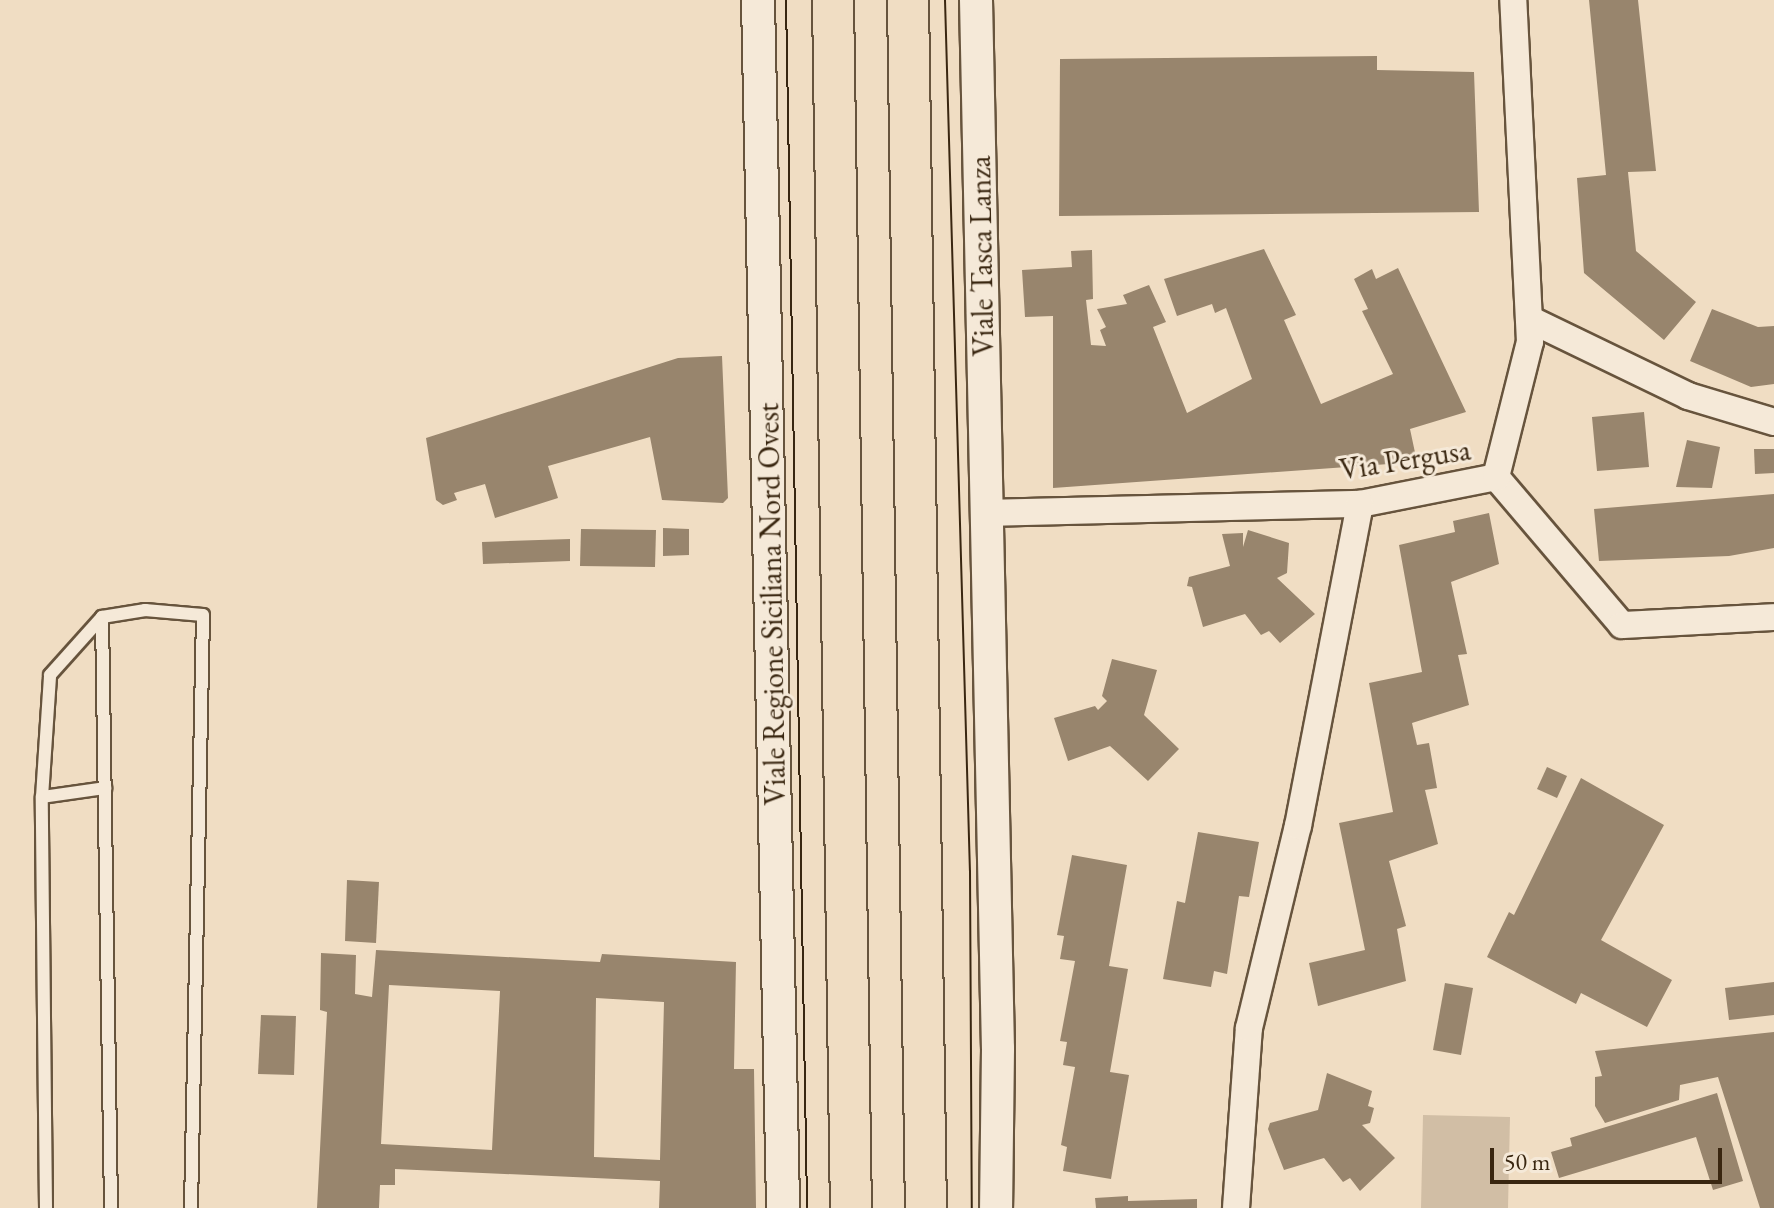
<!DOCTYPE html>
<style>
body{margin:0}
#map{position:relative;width:1774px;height:1208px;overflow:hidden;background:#f0ddc3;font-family:"EB Garamond",serif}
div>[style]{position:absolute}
.green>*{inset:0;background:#d1bea5}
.building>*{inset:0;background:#98856d}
.roads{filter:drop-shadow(2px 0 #67543d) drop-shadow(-2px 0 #67543d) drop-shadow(0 2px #67543d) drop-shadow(0 -2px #67543d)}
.service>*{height:12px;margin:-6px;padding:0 6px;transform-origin:6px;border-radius:6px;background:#f5e9d8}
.minor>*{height:26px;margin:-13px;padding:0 13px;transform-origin:13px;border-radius:13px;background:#f5e9d8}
.tertiary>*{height:32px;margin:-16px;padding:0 16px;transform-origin:16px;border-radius:16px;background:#f5e9d8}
.primary>*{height:40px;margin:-20px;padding:0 20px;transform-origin:20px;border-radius:20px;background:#f0ddc3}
.tram>*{height:2px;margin:-1px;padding:0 1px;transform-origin:1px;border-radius:1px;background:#392610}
span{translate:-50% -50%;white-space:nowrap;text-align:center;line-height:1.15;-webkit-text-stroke:6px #f5e9d8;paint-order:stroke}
.street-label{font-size:30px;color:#392610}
.scale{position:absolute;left:1490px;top:1148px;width:232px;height:36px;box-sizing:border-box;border:4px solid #392610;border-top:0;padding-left:10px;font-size:24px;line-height:28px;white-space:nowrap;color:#392610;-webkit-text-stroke:6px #f5e9d8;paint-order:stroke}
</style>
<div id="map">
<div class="green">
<i style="clip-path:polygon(1423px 1115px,1510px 1117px,1508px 1208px,1421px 1208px)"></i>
</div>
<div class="building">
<i style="clip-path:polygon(1589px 0,1638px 0,1656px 171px,1628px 172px,1636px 251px,1696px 302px,1664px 340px,1584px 273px,1577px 178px,1606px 175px)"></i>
<i style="clip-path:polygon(1377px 56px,1377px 70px,1474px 72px,1479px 212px,1059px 216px,1060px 59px)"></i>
<i style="clip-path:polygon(1264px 249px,1296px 315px,1284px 320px,1321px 404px,1393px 374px,1362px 311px,1368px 309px,1354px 279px,1372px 269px,1376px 279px,1398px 268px,1466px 412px,1410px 429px,1417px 462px,1053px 488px,1053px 316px,1025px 317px,1022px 270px,1072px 267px,1071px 251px,1092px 250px,1093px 299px,1086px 300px,1091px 345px,1106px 346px,1100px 330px,1106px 327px,1097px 309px,1127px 304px,1123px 295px,1149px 285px,1166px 322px,1153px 327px,1187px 413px,1252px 379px,1226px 308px,1215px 313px,1212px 304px,1177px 316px,1164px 279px)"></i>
<i style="clip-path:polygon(1712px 309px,1758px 327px,1774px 326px,1774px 384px,1751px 387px,1690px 361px)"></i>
<i style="clip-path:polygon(722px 356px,728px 498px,723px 503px,662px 500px,650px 437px,548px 466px,558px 498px,495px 518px,485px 484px,454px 493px,457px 500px,443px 505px,436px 500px,426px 438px,678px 358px)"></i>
<i style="clip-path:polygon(1644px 412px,1649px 467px,1597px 471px,1592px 417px)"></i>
<i style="clip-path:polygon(1687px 440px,1720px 447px,1712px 488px,1676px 487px)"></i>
<i style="clip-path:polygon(1754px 449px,1774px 449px,1774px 473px,1755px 474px)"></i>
<i style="clip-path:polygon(1774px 494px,1774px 548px,1729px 556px,1599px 561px,1594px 509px)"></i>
<i style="clip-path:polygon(1489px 513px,1499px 564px,1451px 582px,1467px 654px,1458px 655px,1469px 705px,1412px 723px,1417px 745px,1429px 743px,1437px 788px,1425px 790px,1438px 844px,1389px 861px,1406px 926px,1397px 929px,1406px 981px,1318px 1006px,1309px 963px,1365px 950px,1339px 823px,1393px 812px,1369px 683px,1422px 672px,1399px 545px,1455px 532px,1453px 521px)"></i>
<i style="clip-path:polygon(663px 528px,689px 529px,689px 555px,663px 556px)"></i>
<i style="clip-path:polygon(581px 529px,656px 530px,655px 567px,580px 566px)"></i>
<i style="clip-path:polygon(1248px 530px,1289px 543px,1287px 573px,1277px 578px,1315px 614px,1280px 643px,1269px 631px,1261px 635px,1245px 614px,1203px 627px,1192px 587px,1187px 586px,1189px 577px,1230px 566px,1222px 534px,1243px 533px,1243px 547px)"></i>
<i style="clip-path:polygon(570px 539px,570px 561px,483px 564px,482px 542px)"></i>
<i style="clip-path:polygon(1112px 659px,1157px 670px,1144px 715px,1179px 749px,1148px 781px,1110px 746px,1068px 761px,1054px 718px,1095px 706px,1098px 710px,1107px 701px,1102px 696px)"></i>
<i style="clip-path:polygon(1547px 767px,1567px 776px,1557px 798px,1537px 789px)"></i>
<i style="clip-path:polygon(1581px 778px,1664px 825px,1601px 940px,1672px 980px,1647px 1027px,1581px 993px,1576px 1004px,1487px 957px,1509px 912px,1514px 915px)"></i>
<i style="clip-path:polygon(1198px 832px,1259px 842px,1249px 897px,1239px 896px,1227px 974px,1214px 971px,1211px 987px,1163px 979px,1177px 901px,1185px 903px)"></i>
<i style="clip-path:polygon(1072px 855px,1127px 865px,1109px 966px,1128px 969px,1110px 1072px,1129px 1075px,1111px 1179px,1063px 1171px,1067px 1147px,1061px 1145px,1075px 1067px,1063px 1065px,1067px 1042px,1060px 1041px,1075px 961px,1060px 959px,1064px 936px,1057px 935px)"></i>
<i style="clip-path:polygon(347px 880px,379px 882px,376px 943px,345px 941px)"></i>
<i style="clip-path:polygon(evenodd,376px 950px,600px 962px,602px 954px,736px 962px,734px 1069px,754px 1069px,756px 1208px,659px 1208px,660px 1181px,395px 1169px,395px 1185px,380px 1185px,379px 1208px,317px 1208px,327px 1012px,320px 1010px,321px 953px,356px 955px,355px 994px,372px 997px,376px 950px,389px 985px,500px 991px,492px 1150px,381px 1144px,389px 985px,376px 950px,596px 998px,664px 1002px,660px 1160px,594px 1157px,596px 998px)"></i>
<i style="clip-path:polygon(1774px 982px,1774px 1015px,1729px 1020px,1725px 988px)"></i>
<i style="clip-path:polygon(1445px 983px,1473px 988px,1461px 1055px,1433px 1050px)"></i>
<i style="clip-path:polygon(261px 1015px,296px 1016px,294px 1075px,258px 1074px)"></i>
<i style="clip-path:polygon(1774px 1032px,1774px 1208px,1760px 1208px,1718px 1077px,1680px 1085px,1679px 1100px,1605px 1123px,1595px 1106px,1595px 1077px,1602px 1076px,1595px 1051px)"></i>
<i style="clip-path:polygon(1327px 1073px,1372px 1091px,1368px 1106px,1374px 1108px,1370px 1123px,1362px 1125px,1395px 1158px,1360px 1191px,1350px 1178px,1343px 1182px,1324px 1158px,1284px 1170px,1268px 1129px,1270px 1123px,1318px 1110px)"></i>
<i style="clip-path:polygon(1717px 1093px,1743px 1181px,1713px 1190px,1696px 1137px,1559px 1178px,1551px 1152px,1572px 1146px,1570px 1138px)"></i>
<i style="clip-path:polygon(1128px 1196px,1128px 1201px,1197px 1199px,1197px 1208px,1096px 1208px,1095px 1198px)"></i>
</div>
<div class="roads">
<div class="service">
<i style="left:42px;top:797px;width:64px;rotate:-8.1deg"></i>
<i style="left:46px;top:1208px;width:411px;rotate:-90.6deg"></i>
<i style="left:42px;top:797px;width:122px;rotate:-86.2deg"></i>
<i style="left:50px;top:675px;width:78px;rotate:-48.1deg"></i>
<i style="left:111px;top:1208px;width:591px;rotate:-90.87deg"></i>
<i style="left:102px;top:617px;width:44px;rotate:-9.2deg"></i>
<i style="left:145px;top:610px;width:58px;rotate:4.9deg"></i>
<i style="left:203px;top:615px;width:593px;rotate:91.16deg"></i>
</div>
<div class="minor">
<i style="left:1529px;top:319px;width:177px;rotate:25.8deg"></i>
<i style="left:1688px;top:396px;width:90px;rotate:16.8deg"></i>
<i style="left:1496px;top:477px;width:194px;rotate:49.6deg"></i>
<i style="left:1622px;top:625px;width:152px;rotate:-3deg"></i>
<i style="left:987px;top:513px;width:373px;rotate:-1.4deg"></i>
<i style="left:1360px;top:504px;width:139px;rotate:-11.2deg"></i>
<i style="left:1496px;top:477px;width:139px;rotate:-75.9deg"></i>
<i style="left:1530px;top:342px;width:342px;rotate:-92.8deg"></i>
<i style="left:1236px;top:1208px;width:180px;rotate:-85.9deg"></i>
<i style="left:1249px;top:1028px;width:208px;rotate:-76.4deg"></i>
<i style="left:1298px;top:826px;width:328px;rotate:-79.1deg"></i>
</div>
<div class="tertiary">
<i style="left:758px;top:0;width:1208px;rotate:88.81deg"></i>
<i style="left:976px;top:0;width:1049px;rotate:88.8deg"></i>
<i style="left:998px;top:1049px;width:159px;rotate:90.7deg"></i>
</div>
<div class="primary">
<i style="left:833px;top:0;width:1208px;rotate:89.15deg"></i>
<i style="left:908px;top:0;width:1208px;rotate:89.15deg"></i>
</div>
</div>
<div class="tram">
<i style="left:786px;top:0;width:1208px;rotate:89deg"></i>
<i style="left:945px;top:0;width:871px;rotate:88.36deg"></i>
<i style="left:970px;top:871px;width:337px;rotate:89.7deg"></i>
</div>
<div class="street-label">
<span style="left:982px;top:256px;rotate:-91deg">Viale Tasca Lanza</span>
<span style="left:1405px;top:460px;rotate:-9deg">Via Pergusa</span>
<span style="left:772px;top:604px;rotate:-91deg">Viale Regione Siciliana Nord Ovest</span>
</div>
<div class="scale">50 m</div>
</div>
